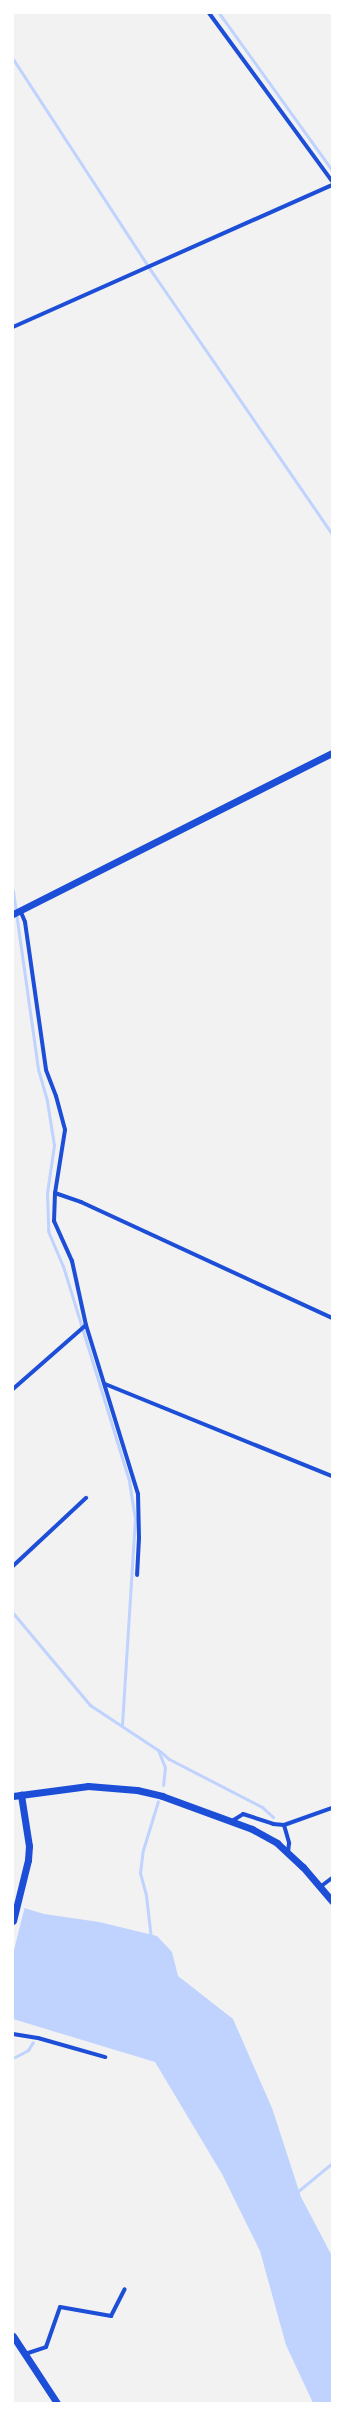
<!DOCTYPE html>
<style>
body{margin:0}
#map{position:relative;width:345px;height:2416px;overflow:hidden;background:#f2f2f2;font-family:"PT Sans Narrow",sans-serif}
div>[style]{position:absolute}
.water>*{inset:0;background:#bfd3fe}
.pier>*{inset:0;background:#f2f2f2}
.stream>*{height:3px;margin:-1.5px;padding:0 1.5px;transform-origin:1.5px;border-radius:1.5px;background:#bfd3fe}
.minor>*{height:4px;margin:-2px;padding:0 2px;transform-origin:2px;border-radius:2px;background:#1d4ed8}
.secondary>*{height:7px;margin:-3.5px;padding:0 3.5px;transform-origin:3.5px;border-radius:3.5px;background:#1d4ed8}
.primary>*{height:7px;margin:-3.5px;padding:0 3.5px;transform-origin:3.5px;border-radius:3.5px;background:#1d4ed8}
span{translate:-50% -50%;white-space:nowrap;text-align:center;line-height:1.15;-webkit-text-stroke:4px #fff;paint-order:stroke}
.frame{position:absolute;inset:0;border:14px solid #fff;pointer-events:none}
</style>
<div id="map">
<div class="water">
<i style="clip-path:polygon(21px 1907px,44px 1914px,99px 1922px,157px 1936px,172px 1952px,178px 1976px,233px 2019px,272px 2108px,301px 2197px,332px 2256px,332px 2403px,313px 2403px,286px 2345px,260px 2251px,222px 2174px,155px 2062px,13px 2019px,13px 1941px)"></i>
</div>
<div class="pier">
<i style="clip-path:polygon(21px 1905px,25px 1906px,13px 1954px,13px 1932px)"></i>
</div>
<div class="stream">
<i style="left:219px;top:13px;width:193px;rotate:54.3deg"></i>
<i style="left:13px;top:59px;width:258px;rotate:56.9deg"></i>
<i style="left:154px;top:275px;width:314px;rotate:55.5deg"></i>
<i style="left:13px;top:891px;width:180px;rotate:82deg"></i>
<i style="left:38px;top:1069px;width:33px;rotate:74deg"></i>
<i style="left:47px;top:1101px;width:45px;rotate:81deg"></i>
<i style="left:54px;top:1145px;width:49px;rotate:98.3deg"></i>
<i style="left:47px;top:1193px;width:38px;rotate:88deg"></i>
<i style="left:48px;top:1231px;width:38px;rotate:67deg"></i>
<i style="left:63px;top:1266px;width:225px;rotate:72.9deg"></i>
<i style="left:129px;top:1481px;width:37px;rotate:81deg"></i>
<i style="left:135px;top:1518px;width:208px;rotate:93.6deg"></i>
<i style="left:13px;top:1613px;width:120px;rotate:50.1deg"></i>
<i style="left:90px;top:1705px;width:82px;rotate:33.5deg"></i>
<i style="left:158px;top:1750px;width:18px;rotate:68deg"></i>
<i style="left:165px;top:1767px;width:18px;rotate:96deg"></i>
<i style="left:160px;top:1751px;width:12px;rotate:42deg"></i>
<i style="left:169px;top:1759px;width:105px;rotate:27.3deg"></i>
<i style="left:262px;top:1807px;width:15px;rotate:42deg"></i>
<i style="left:151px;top:1939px;width:44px;rotate:-96.5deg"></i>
<i style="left:146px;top:1895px;width:23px;rotate:-105deg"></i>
<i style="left:140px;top:1873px;width:23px;rotate:-83deg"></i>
<i style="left:143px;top:1850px;width:51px;rotate:-73deg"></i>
<i style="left:15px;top:2057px;width:15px;rotate:-28deg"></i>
<i style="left:28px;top:2050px;width:9px;rotate:-58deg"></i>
<i style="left:297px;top:2192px;width:45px;rotate:-39.6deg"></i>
</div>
<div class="minor">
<i style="left:209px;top:13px;width:208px;rotate:53.8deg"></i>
<i style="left:13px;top:327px;width:349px;rotate:-24deg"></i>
<i style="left:20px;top:910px;width:13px;rotate:67deg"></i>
<i style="left:25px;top:922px;width:149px;rotate:81.9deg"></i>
<i style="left:46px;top:1070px;width:28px;rotate:69deg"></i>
<i style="left:56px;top:1096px;width:35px;rotate:75deg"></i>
<i style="left:65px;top:1130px;width:64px;rotate:99deg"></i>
<i style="left:55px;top:1193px;width:28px;rotate:92deg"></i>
<i style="left:54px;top:1221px;width:44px;rotate:65.8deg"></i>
<i style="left:72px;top:1261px;width:66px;rotate:77.7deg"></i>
<i style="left:86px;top:1325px;width:177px;rotate:72.9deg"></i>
<i style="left:138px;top:1494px;width:44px;rotate:88.7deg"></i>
<i style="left:139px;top:1538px;width:37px;rotate:93deg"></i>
<i style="left:55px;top:1193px;width:28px;rotate:19deg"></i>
<i style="left:81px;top:1202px;width:277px;rotate:24.8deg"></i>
<i style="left:105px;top:1384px;width:245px;rotate:22.1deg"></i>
<i style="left:13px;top:1389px;width:97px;rotate:-41.2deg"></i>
<i style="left:13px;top:1566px;width:100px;rotate:-43deg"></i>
<i style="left:232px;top:1821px;width:13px;rotate:-32deg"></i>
<i style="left:243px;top:1814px;width:32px;rotate:18deg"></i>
<i style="left:273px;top:1824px;width:11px;rotate:5deg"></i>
<i style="left:284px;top:1825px;width:51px;rotate:-19.5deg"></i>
<i style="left:284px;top:1825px;width:19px;rotate:74deg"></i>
<i style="left:289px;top:1843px;width:10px;rotate:96deg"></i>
<i style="left:320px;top:1887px;width:15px;rotate:-37deg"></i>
<i style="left:13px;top:2034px;width:25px;rotate:9deg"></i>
<i style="left:38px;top:2038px;width:70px;rotate:15.8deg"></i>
<i style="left:25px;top:2354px;width:22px;rotate:-18deg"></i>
<i style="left:46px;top:2347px;width:42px;rotate:-70.7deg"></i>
<i style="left:60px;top:2307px;width:52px;rotate:10deg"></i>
<i style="left:111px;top:2316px;width:30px;rotate:-63deg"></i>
</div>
<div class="secondary">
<i style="left:13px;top:914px;width:357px;rotate:-26.8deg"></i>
<i style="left:13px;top:1921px;width:63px;rotate:-76.2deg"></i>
<i style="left:28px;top:1860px;width:14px;rotate:-86deg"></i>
<i style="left:29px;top:1846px;width:52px;rotate:-98.9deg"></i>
<i style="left:13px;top:2336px;width:80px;rotate:56.7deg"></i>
</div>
<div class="primary">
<i style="left:13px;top:1796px;width:76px;rotate:-7.6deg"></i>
<i style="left:88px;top:1786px;width:49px;rotate:4.7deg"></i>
<i style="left:137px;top:1790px;width:26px;rotate:13deg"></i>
<i style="left:162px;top:1796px;width:96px;rotate:20.1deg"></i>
<i style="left:252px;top:1829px;width:29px;rotate:29deg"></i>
<i style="left:277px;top:1843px;width:35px;rotate:43deg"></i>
<i style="left:303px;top:1867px;width:45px;rotate:49.5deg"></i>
</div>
<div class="frame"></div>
</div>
